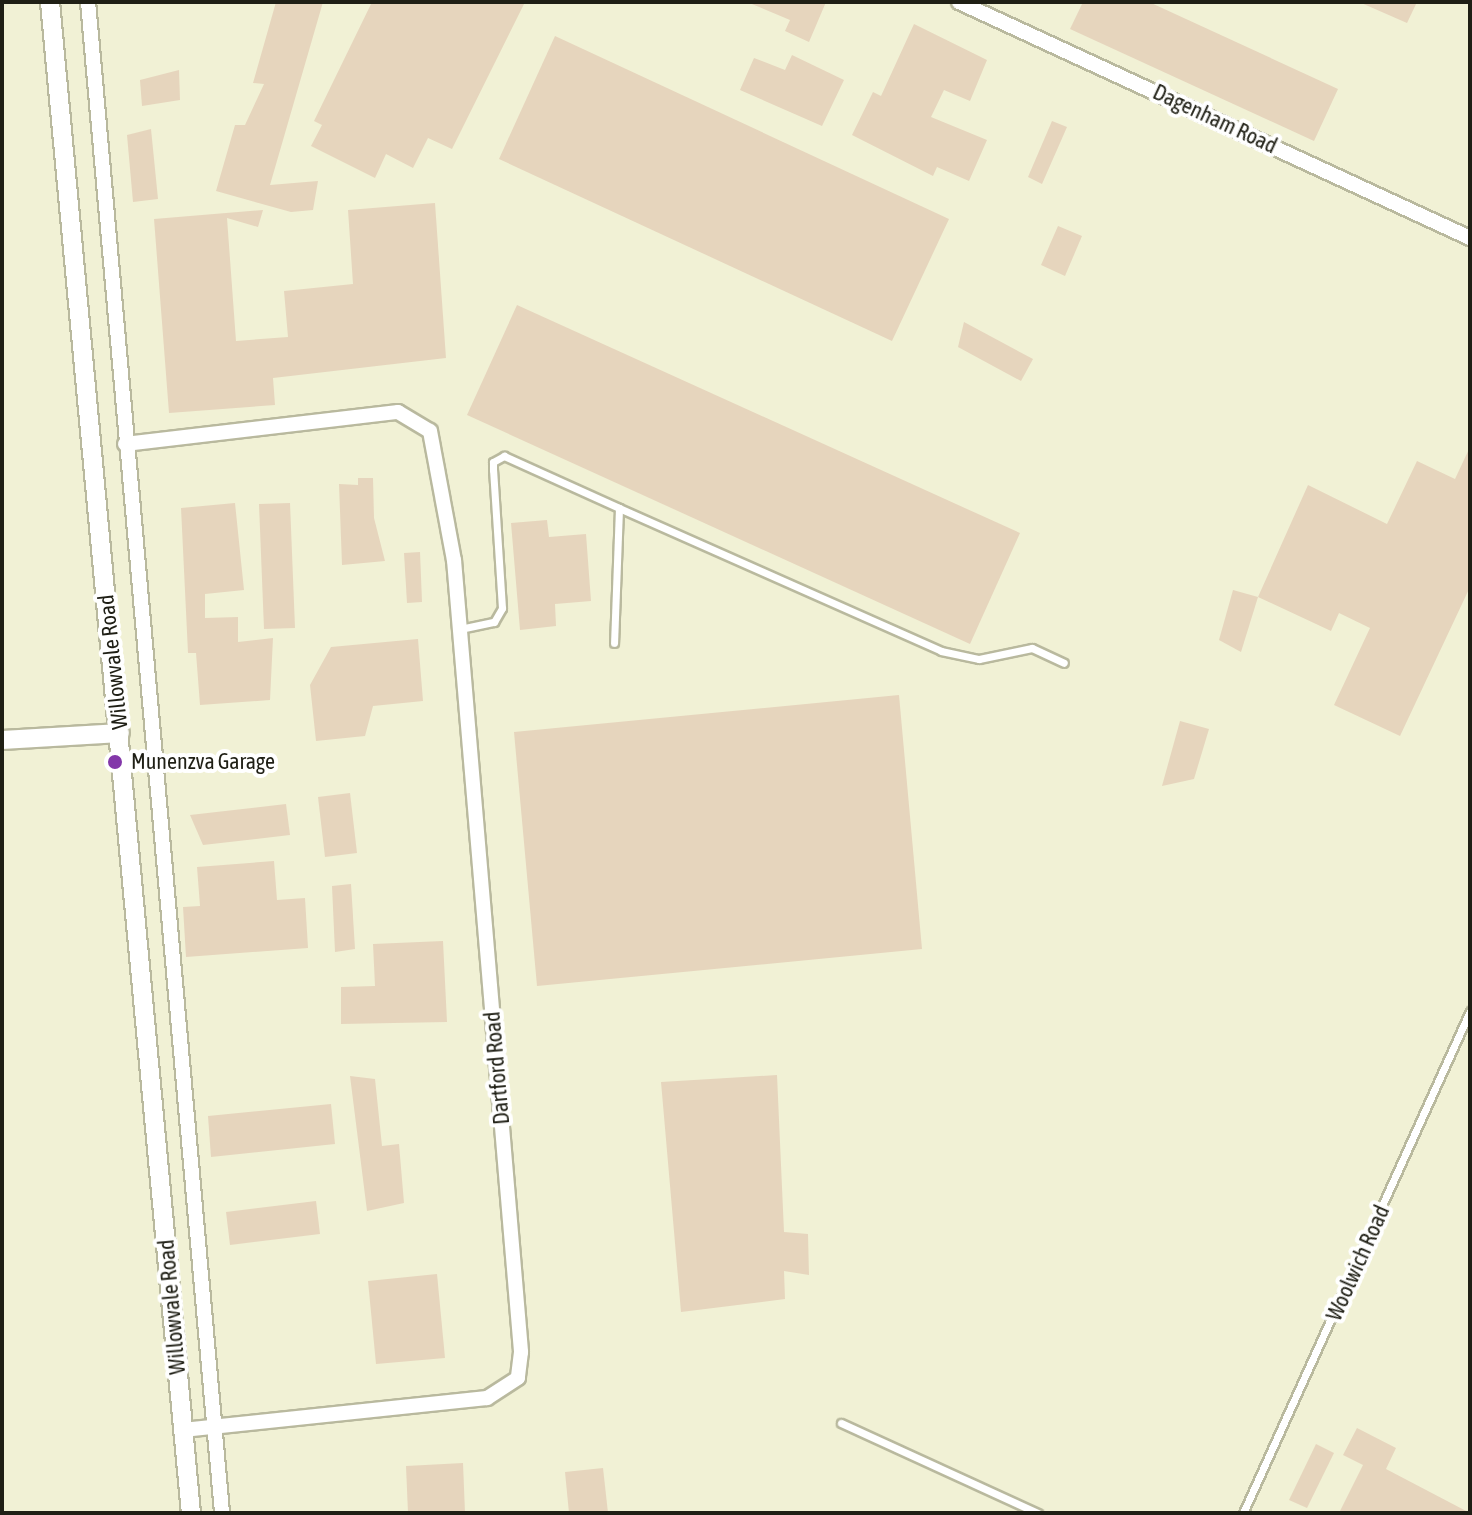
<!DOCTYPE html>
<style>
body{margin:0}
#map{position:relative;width:1472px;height:1515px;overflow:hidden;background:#f1f1d5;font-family:"Asap Condensed",sans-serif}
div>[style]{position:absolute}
.building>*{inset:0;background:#e6d5bd}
.roads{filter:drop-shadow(2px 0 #b9b99e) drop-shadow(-2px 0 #b9b99e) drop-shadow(0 2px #b9b99e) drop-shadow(0 -2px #b9b99e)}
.lane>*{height:7px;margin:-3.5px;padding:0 3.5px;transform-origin:3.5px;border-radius:3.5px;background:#fff}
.street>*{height:14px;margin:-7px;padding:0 7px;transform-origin:7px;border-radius:7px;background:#fff}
.secondary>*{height:18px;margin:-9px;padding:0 9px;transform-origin:9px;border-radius:9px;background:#fff}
.dots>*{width:22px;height:22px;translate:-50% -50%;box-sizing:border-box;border:4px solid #fff;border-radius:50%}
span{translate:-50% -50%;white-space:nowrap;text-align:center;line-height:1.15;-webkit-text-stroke:8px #fff;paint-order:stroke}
.street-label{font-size:22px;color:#1f1f15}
.poi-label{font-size:22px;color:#1f1f15}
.left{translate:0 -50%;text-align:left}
.frame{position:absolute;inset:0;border:4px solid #1f1f15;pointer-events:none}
</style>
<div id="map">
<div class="building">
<i style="clip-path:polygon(276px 2px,323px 2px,270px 185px,318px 181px,313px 210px,291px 212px,216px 191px,235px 125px,245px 125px,264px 84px,253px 83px)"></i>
<i style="clip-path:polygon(372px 2px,525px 2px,452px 149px,428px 138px,413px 168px,386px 154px,375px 178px,311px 146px,322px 125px,314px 121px)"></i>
<i style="clip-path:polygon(747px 2px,826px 2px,809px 42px,785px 31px,790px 20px)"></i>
<i style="clip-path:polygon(1083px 2px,1149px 2px,1338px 89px,1314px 141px,1070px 29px)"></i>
<i style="clip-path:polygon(1359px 2px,1417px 2px,1407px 23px)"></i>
<i style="clip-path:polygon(914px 24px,987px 60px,970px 101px,944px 90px,931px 117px,987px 140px,969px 181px,937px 167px,933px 176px,852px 135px,873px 92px,881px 96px)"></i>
<i style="clip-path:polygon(555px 36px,949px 219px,892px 341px,499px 159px)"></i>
<i style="clip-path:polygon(792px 55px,844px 80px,822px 126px,740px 90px,754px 58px,785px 70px)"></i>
<i style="clip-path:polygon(179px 70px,180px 100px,142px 106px,140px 80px)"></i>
<i style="clip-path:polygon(1052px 121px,1067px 127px,1042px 184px,1028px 177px)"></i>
<i style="clip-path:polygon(151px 129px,158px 199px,133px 202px,127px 135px)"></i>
<i style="clip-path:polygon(435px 203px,446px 358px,273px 378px,275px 405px,169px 413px,154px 219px,263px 210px,258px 227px,227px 218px,236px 341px,288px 337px,284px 291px,353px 284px,348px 210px)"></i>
<i style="clip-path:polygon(1058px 226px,1082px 236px,1065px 276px,1041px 265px)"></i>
<i style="clip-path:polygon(517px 305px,1020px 533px,970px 644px,467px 415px)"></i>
<i style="clip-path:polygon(964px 322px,1033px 359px,1021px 381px,958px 347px)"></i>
<i style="clip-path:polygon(1470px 447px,1470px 587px,1400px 736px,1334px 705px,1370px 628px,1339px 613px,1331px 631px,1258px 597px,1308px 485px,1387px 524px,1417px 461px,1455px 479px)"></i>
<i style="clip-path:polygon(358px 478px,373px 478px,374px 518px,385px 561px,342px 565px,339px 484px,358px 485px)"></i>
<i style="clip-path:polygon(235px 503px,244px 590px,205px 594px,205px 618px,238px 617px,238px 642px,273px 638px,270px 700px,200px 705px,196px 653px,188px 653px,181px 508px)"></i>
<i style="clip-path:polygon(290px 503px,295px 628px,264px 629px,259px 504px)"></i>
<i style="clip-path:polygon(547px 520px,549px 537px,586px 534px,591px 601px,555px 604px,556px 626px,520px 630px,511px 523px)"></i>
<i style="clip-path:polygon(420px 552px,422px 602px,407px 603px,404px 553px)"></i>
<i style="clip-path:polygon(1233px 590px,1258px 597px,1241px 652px,1219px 640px)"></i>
<i style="clip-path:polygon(418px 639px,423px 701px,373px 706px,365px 736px,316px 741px,310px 685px,331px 647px)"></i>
<i style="clip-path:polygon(899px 695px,922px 949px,537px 986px,514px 732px)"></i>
<i style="clip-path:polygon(1180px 721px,1209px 729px,1194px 779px,1162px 786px)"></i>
<i style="clip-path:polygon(350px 793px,357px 853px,325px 857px,318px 797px)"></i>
<i style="clip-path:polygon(286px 804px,290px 835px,203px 845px,190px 815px)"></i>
<i style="clip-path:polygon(274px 861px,277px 900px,305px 898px,308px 948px,186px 957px,183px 907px,200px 906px,197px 867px)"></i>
<i style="clip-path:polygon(351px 884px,355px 949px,335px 952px,332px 886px)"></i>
<i style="clip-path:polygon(443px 941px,447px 1022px,341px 1024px,341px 987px,375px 986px,373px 944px)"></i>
<i style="clip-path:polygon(777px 1075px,784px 1232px,808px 1234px,809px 1275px,784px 1271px,785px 1299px,681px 1312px,661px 1082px)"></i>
<i style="clip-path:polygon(350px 1076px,375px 1079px,382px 1146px,399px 1144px,404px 1203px,367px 1211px)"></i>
<i style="clip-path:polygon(331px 1104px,335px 1144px,211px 1157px,208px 1116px)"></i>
<i style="clip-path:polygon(316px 1201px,320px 1234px,230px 1245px,226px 1212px)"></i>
<i style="clip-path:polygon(437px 1274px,445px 1358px,376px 1364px,368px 1281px)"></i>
<i style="clip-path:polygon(1357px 1428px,1396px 1448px,1386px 1469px,1470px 1513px,1339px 1513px,1363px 1465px,1343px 1455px)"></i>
<i style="clip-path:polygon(1316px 1444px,1334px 1453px,1307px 1508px,1289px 1500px)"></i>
<i style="clip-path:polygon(463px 1463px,465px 1513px,408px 1513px,406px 1466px)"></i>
<i style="clip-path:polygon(603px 1468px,608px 1513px,569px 1513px,565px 1472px)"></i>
</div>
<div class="roads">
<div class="lane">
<i style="left:619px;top:508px;width:352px;rotate:23.9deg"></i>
<i style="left:941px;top:651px;width:39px;rotate:12deg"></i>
<i style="left:979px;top:659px;width:54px;rotate:-11.7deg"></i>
<i style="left:1032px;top:648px;width:35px;rotate:25deg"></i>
<i style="left:460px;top:629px;width:35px;rotate:-12deg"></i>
<i style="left:494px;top:622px;width:16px;rotate:-60deg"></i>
<i style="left:502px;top:608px;width:138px;rotate:-93.7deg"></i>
<i style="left:493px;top:470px;width:8px;rotate:-90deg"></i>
<i style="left:493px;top:462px;width:13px;rotate:-29deg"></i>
<i style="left:504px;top:456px;width:126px;rotate:24.3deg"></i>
<i style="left:619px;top:508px;width:135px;rotate:92.1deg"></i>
<i style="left:841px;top:1423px;width:217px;rotate:24.6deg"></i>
<i style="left:1243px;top:1513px;width:551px;rotate:-65.67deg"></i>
</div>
<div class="street">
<i style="left:88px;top:2px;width:1517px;rotate:84.93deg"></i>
<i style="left:959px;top:2px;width:563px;rotate:24.79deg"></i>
<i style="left:125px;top:444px;width:275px;rotate:-6.7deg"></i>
<i style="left:398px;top:412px;width:37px;rotate:31deg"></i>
<i style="left:430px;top:431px;width:131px;rotate:79.5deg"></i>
<i style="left:454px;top:560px;width:795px;rotate:85.16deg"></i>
<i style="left:521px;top:1352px;width:26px;rotate:97deg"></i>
<i style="left:518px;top:1378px;width:37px;rotate:147deg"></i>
<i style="left:487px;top:1398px;width:306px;rotate:174deg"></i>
</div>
<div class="secondary">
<i style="left:50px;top:2px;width:1518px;rotate:84.67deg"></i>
<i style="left:2px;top:740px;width:118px;rotate:-3.4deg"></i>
</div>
</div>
<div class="dots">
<i style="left:115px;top:762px;background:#8337a9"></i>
</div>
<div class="street-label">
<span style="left:1215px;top:119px;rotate:25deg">Dagenham Road</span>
<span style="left:113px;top:662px;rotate:-96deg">Willowvale Road</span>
<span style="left:497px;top:1068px;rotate:-95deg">Dartford Road</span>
<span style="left:1358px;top:1263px;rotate:-66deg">Woolwich Road</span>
<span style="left:172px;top:1307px;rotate:-95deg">Willowvale Road</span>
</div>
<div class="poi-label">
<span class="left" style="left:131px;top:762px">Munenzva Garage</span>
</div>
<div class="frame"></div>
</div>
